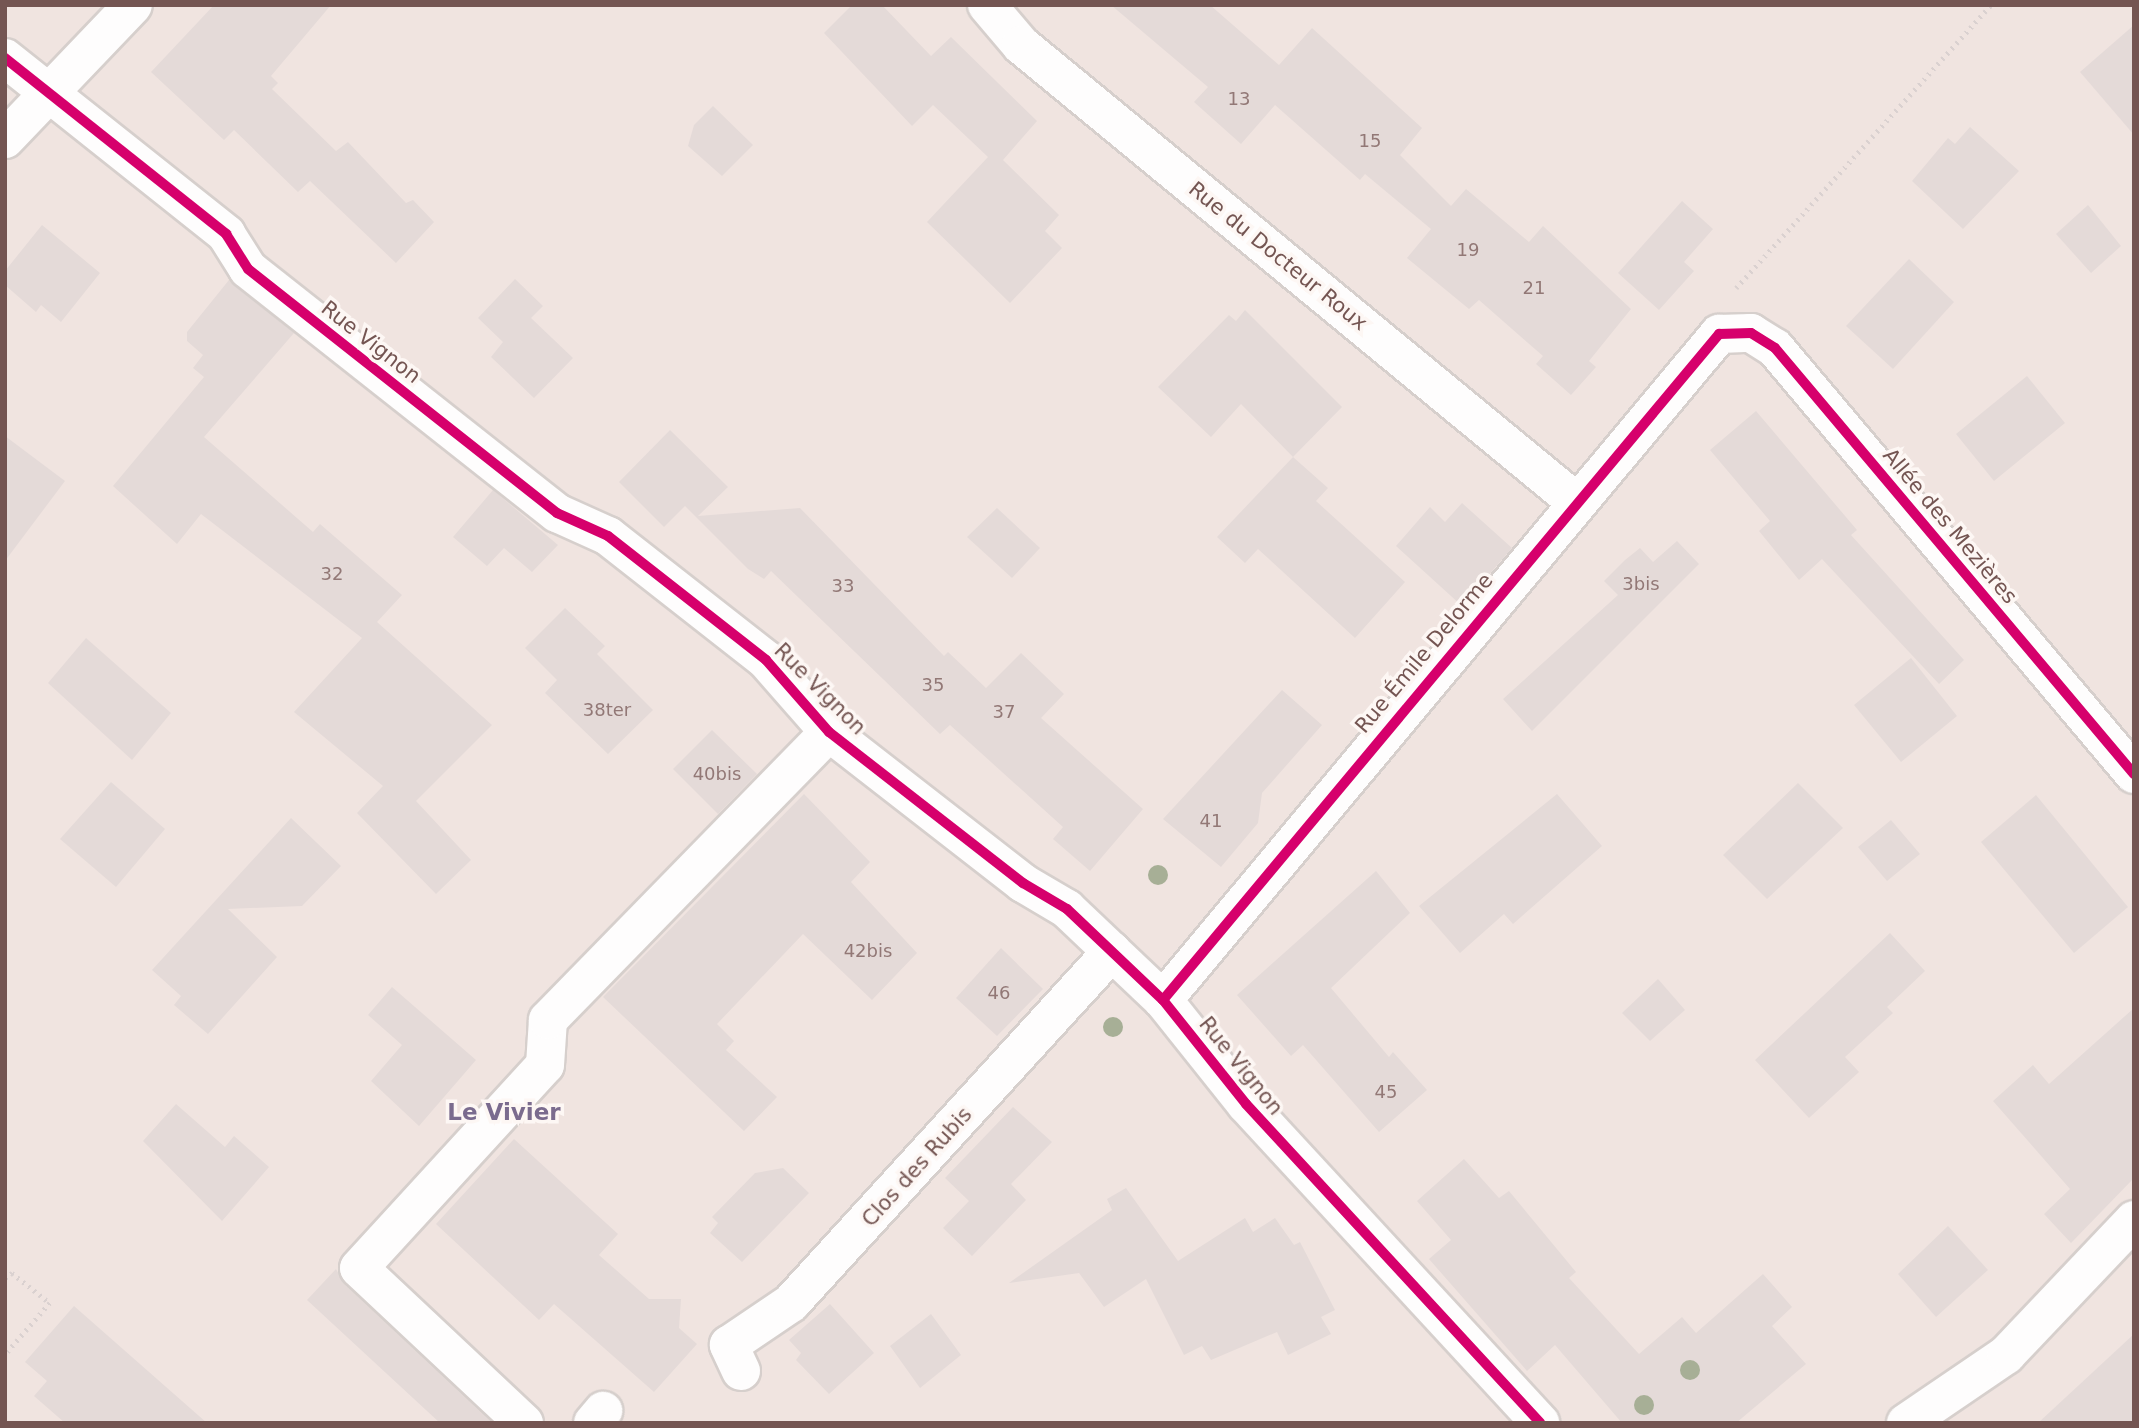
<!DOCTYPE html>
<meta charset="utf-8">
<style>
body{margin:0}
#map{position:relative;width:2139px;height:1428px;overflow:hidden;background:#f8f3f0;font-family:"DejaVu Sans",sans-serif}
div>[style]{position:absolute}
.residential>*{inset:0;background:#f0e4e0}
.building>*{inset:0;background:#e4dad8}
.path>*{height:4.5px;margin-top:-2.25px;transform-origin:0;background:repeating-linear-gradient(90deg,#dad1d0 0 2px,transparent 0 7px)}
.roads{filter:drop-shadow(2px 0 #d6cfcc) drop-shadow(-2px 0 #d6cfcc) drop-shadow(0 2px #d6cfcc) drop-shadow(0 -2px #d6cfcc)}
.minor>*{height:38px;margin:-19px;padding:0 19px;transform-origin:19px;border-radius:19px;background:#fefdfd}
.cycleway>*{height:10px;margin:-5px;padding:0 5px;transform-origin:5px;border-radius:5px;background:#d6006c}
.trees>*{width:20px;height:20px;margin:-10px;border-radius:50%;background:#a7af96}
span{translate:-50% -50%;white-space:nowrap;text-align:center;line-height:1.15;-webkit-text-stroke:7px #fdf7f4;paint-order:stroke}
.number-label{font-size:18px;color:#927876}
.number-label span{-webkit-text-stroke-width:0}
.street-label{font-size:21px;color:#745552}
.neighbourhood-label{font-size:23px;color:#7a6b8e;font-weight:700}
.frame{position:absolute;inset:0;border:7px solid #745552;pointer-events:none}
</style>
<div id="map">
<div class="residential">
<i style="clip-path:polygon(5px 5px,2134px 5px,2134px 1423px,5px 1423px)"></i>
</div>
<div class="building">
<i style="clip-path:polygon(214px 5px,331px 5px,271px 76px,278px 83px,272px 89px,336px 151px,348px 142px,406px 203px,413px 200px,434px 222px,396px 263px,310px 181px,298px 192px,234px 130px,224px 140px,151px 72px)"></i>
<i style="clip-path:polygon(852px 5px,882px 5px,931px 56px,951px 37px,1037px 121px,1003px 160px,1059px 215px,1045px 231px,1062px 248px,1010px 303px,927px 222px,988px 157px,933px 105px,912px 126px,824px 33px)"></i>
<i style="clip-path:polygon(1111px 5px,1210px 5px,1279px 65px,1312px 28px,1422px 128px,1400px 155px,1451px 206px,1466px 189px,1529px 242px,1543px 226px,1631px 309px,1589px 361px,1596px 367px,1571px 395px,1536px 364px,1543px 356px,1479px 300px,1469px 309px,1407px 258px,1431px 229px,1365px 174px,1360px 180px,1275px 105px,1241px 144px,1194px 102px,1208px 87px)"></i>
<i style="clip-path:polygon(2134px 25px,2134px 135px,2080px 72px)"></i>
<i style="clip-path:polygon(713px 106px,753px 145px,722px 176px,688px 146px,694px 125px)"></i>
<i style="clip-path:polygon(1970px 127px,2019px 171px,1963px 229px,1912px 181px,1948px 138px,1955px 144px)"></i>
<i style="clip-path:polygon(1682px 201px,1713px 229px,1684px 262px,1694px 271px,1659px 310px,1618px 273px)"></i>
<i style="clip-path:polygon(2088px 205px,2121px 246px,2091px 273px,2056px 234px)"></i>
<i style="clip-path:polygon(42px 225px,100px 273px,61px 322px,41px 305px,36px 312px,5px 285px,5px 271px)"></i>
<i style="clip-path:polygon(1909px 259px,1954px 302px,1893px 369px,1846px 326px)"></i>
<i style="clip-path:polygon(515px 279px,543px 306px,531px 318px,573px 358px,534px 398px,491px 357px,503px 342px,478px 318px)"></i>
<i style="clip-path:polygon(229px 280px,294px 333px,204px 437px,313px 532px,320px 524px,402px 595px,377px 622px,492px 725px,416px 801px,471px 860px,436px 894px,357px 813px,383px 786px,294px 712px,362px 638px,201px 514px,177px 544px,113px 486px,204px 377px,193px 368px,203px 355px,187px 341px,187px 332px)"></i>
<i style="clip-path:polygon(1245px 310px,1342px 407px,1293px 457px,1241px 404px,1211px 437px,1158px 387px,1229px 315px,1236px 321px)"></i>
<i style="clip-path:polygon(2027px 376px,2065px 423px,1994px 481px,1956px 434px)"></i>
<i style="clip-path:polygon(1756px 411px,1857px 530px,1851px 535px,1964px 660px,1939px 684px,1822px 559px,1799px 580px,1759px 531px,1770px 521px,1710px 450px)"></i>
<i style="clip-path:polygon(670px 430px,728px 487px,698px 516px,800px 508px,944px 656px,948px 652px,986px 688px,1021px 653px,1064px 694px,1041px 718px,1143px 809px,1090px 871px,1053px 839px,1063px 827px,950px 725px,940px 734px,771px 571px,764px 579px,748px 569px,685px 506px,664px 527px,619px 482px)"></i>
<i style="clip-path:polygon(5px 436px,65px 481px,5px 561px)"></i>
<i style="clip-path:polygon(1293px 457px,1328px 488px,1316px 501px,1405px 582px,1355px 638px,1258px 549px,1245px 563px,1217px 537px)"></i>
<i style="clip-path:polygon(493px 490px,558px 545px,532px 572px,504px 548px,487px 566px,453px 537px)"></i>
<i style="clip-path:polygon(1462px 503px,1512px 548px,1462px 606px,1396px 546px,1430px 507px,1445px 522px)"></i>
<i style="clip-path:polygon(997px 508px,1040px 548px,1012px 578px,967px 537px)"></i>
<i style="clip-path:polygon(1677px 541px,1699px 564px,1532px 731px,1503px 699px,1618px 595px,1604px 581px,1625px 560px,1640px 548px,1653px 562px)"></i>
<i style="clip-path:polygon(565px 608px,605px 646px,597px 654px,653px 710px,608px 754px,545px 693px,557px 680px,525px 648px)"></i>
<i style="clip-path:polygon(86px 638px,171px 713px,132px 760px,48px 683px)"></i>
<i style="clip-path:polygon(1911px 658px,1957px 716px,1901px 762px,1854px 705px)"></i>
<i style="clip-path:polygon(1282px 690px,1322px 725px,1262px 793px,1258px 823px,1221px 867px,1163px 819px)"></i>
<i style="clip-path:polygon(712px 730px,757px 774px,718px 814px,673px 769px)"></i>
<i style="clip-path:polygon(111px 782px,165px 829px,116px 887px,60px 839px)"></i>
<i style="clip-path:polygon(1798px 783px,1843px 828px,1767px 899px,1723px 855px)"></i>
<i style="clip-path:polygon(804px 794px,870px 862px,851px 882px,917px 953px,872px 1000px,803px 934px,717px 1024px,734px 1041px,726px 1050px,777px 1097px,744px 1131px,603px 997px)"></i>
<i style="clip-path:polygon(1557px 794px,1602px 846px,1513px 924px,1504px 914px,1460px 953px,1419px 906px)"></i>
<i style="clip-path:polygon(2036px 795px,2128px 907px,2074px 953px,1981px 842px)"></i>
<i style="clip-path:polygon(291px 818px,341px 866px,302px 906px,228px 909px,277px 957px,208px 1034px,174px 1005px,181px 996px,152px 970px)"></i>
<i style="clip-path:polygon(1891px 820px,1920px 854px,1887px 881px,1858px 847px)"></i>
<i style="clip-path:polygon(1376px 871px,1410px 913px,1331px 988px,1389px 1057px,1393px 1052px,1427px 1090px,1379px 1132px,1303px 1045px,1291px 1056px,1237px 995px)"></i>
<i style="clip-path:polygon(1890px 933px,1925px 971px,1887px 1007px,1893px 1013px,1845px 1057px,1859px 1072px,1809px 1118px,1755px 1060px)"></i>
<i style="clip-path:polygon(1001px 948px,1043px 989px,997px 1036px,956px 998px)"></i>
<i style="clip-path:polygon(1658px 979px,1685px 1010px,1650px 1041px,1622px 1013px)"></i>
<i style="clip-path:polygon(392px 987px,476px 1060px,419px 1126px,371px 1081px,402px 1045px,368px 1015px)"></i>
<i style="clip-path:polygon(2134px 1008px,2134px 1178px,2071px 1243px,2044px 1214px,2070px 1189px,1993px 1101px,2033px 1065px,2049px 1084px)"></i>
<i style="clip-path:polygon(176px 1104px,225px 1147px,234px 1136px,269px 1167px,222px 1221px,143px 1141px)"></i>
<i style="clip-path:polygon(1013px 1107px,1052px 1142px,1011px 1184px,1026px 1200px,972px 1256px,943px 1228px,969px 1201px,945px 1178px)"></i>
<i style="clip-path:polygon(514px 1139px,618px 1234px,599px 1255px,649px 1299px,681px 1299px,679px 1328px,697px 1344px,654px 1392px,554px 1304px,539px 1320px,436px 1224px)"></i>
<i style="clip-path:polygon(1464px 1159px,1499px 1198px,1509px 1191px,1576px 1272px,1569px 1278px,1639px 1354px,1682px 1317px,1696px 1333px,1763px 1274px,1792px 1307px,1772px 1326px,1806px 1364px,1736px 1423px,1622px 1423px,1555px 1345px,1527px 1371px,1429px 1259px,1451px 1240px,1417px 1201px)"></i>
<i style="clip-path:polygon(783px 1168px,809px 1193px,742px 1262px,710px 1233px,718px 1223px,712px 1217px,755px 1173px)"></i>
<i style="clip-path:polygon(1126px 1188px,1178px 1261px,1245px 1218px,1253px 1232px,1275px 1218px,1294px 1245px,1300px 1242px,1335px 1310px,1321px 1317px,1331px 1334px,1288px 1355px,1277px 1332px,1211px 1360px,1202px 1346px,1184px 1355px,1146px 1279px,1104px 1307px,1079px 1273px,1009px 1283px,1112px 1210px,1107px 1199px)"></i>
<i style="clip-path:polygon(1948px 1226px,1988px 1270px,1936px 1317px,1898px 1274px)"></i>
<i style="clip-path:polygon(336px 1269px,344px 1284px,492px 1423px,440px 1423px,307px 1300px)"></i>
<i style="clip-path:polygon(830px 1304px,874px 1353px,829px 1394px,796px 1360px,801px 1353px,789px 1340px)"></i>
<i style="clip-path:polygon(74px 1306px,207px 1423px,65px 1423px,34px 1396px,47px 1381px,25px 1362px)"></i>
<i style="clip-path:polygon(931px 1314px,961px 1355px,920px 1388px,890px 1346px)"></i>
<i style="clip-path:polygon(2134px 1334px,2134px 1423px,2038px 1423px)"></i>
</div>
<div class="path">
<i style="left:1736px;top:288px;width:381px;rotate:-48deg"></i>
<i style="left:5px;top:1278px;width:9px;rotate:-36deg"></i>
<i style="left:12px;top:1273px;width:48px;rotate:38.3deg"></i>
<i style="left:50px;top:1303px;width:69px;rotate:130.9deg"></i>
</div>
<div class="roads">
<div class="minor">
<i style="left:987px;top:5px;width:52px;rotate:49.6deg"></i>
<i style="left:1021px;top:45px;width:718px;rotate:39.46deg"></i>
<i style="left:5px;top:58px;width:283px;rotate:38.5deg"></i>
<i style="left:226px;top:234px;width:41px;rotate:57.8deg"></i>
<i style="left:248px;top:269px;width:394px;rotate:38.3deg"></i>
<i style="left:557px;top:513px;width:56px;rotate:24.3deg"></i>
<i style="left:608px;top:536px;width:201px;rotate:38.1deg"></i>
<i style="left:766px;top:660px;width:96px;rotate:48.8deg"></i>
<i style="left:829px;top:732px;width:246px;rotate:37.9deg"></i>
<i style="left:1023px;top:883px;width:51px;rotate:30.6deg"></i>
<i style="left:1067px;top:909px;width:132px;rotate:43.5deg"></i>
<i style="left:1163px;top:1000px;width:133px;rotate:51.4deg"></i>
<i style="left:1246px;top:1104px;width:434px;rotate:47.3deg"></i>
<i style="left:5px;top:139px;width:185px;rotate:-46.3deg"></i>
<i style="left:1163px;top:1000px;width:868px;rotate:-50.14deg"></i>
<i style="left:1719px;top:334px;width:32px;rotate:-2deg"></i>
<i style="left:1751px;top:333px;width:28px;rotate:32deg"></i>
<i style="left:1775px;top:348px;width:557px;rotate:49.88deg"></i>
<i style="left:741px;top:1371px;width:29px;rotate:-115deg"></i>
<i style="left:729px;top:1345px;width:75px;rotate:-34.1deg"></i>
<i style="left:791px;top:1303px;width:476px;rotate:-47.6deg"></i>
<i style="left:524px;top:1423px;width:226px;rotate:-136.8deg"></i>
<i style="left:359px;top:1268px;width:275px;rotate:-47.5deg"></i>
<i style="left:545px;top:1065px;width:45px;rotate:-86.2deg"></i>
<i style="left:548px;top:1020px;width:402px;rotate:-45.7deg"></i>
<i style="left:593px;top:1423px;width:16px;rotate:-50deg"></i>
<i style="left:1906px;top:1423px;width:121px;rotate:-34.2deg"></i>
<i style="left:2006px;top:1355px;width:186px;rotate:-46.5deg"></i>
</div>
</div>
<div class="cycleway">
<i style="left:5px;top:58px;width:283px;rotate:38.5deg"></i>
<i style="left:226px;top:234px;width:41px;rotate:57.8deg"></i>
<i style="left:248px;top:269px;width:394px;rotate:38.3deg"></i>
<i style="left:557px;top:513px;width:56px;rotate:24.3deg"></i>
<i style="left:608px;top:536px;width:201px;rotate:38.1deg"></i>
<i style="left:766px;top:660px;width:96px;rotate:48.8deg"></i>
<i style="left:829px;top:732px;width:246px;rotate:37.9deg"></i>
<i style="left:1023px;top:883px;width:51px;rotate:30.6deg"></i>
<i style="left:1067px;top:909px;width:132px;rotate:43.5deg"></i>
<i style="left:1163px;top:1000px;width:133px;rotate:51.4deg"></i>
<i style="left:1246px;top:1104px;width:434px;rotate:47.3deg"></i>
<i style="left:1163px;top:1000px;width:868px;rotate:-50.14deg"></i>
<i style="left:1719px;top:334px;width:32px;rotate:-2deg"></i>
<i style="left:1751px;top:333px;width:28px;rotate:32deg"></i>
<i style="left:1775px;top:348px;width:557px;rotate:49.88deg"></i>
</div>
<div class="trees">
<i style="left:1158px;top:875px"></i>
<i style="left:1113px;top:1027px"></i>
<i style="left:1690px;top:1370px"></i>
<i style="left:1644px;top:1405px"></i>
</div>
<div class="number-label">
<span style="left:1239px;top:99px">13</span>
<span style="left:1370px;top:141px">15</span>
<span style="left:1468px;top:250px">19</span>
<span style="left:1534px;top:288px">21</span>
<span style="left:332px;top:574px">32</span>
<span style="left:1641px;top:584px">3bis</span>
<span style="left:843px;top:586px">33</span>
<span style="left:933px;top:685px">35</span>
<span style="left:607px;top:710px">38ter</span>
<span style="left:1004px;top:712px">37</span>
<span style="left:717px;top:774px">40bis</span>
<span style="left:1211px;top:821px">41</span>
<span style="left:868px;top:951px">42bis</span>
<span style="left:999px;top:993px">46</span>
<span style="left:1386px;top:1092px">45</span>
</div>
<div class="street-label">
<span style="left:1278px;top:256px;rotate:39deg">Rue du Docteur Roux</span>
<span style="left:371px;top:342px;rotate:38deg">Rue Vignon</span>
<span style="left:1950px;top:526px;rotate:50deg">Allée des Mezières</span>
<span style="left:1424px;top:653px;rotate:-50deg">Rue Émile Delorme</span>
<span style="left:820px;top:689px;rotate:45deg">Rue Vignon</span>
<span style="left:1241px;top:1066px;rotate:51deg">Rue Vignon</span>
<span style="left:917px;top:1167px;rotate:-48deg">Clos des Rubis</span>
</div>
<div class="neighbourhood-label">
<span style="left:504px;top:1112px">Le Vivier</span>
</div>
<div class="frame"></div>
</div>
